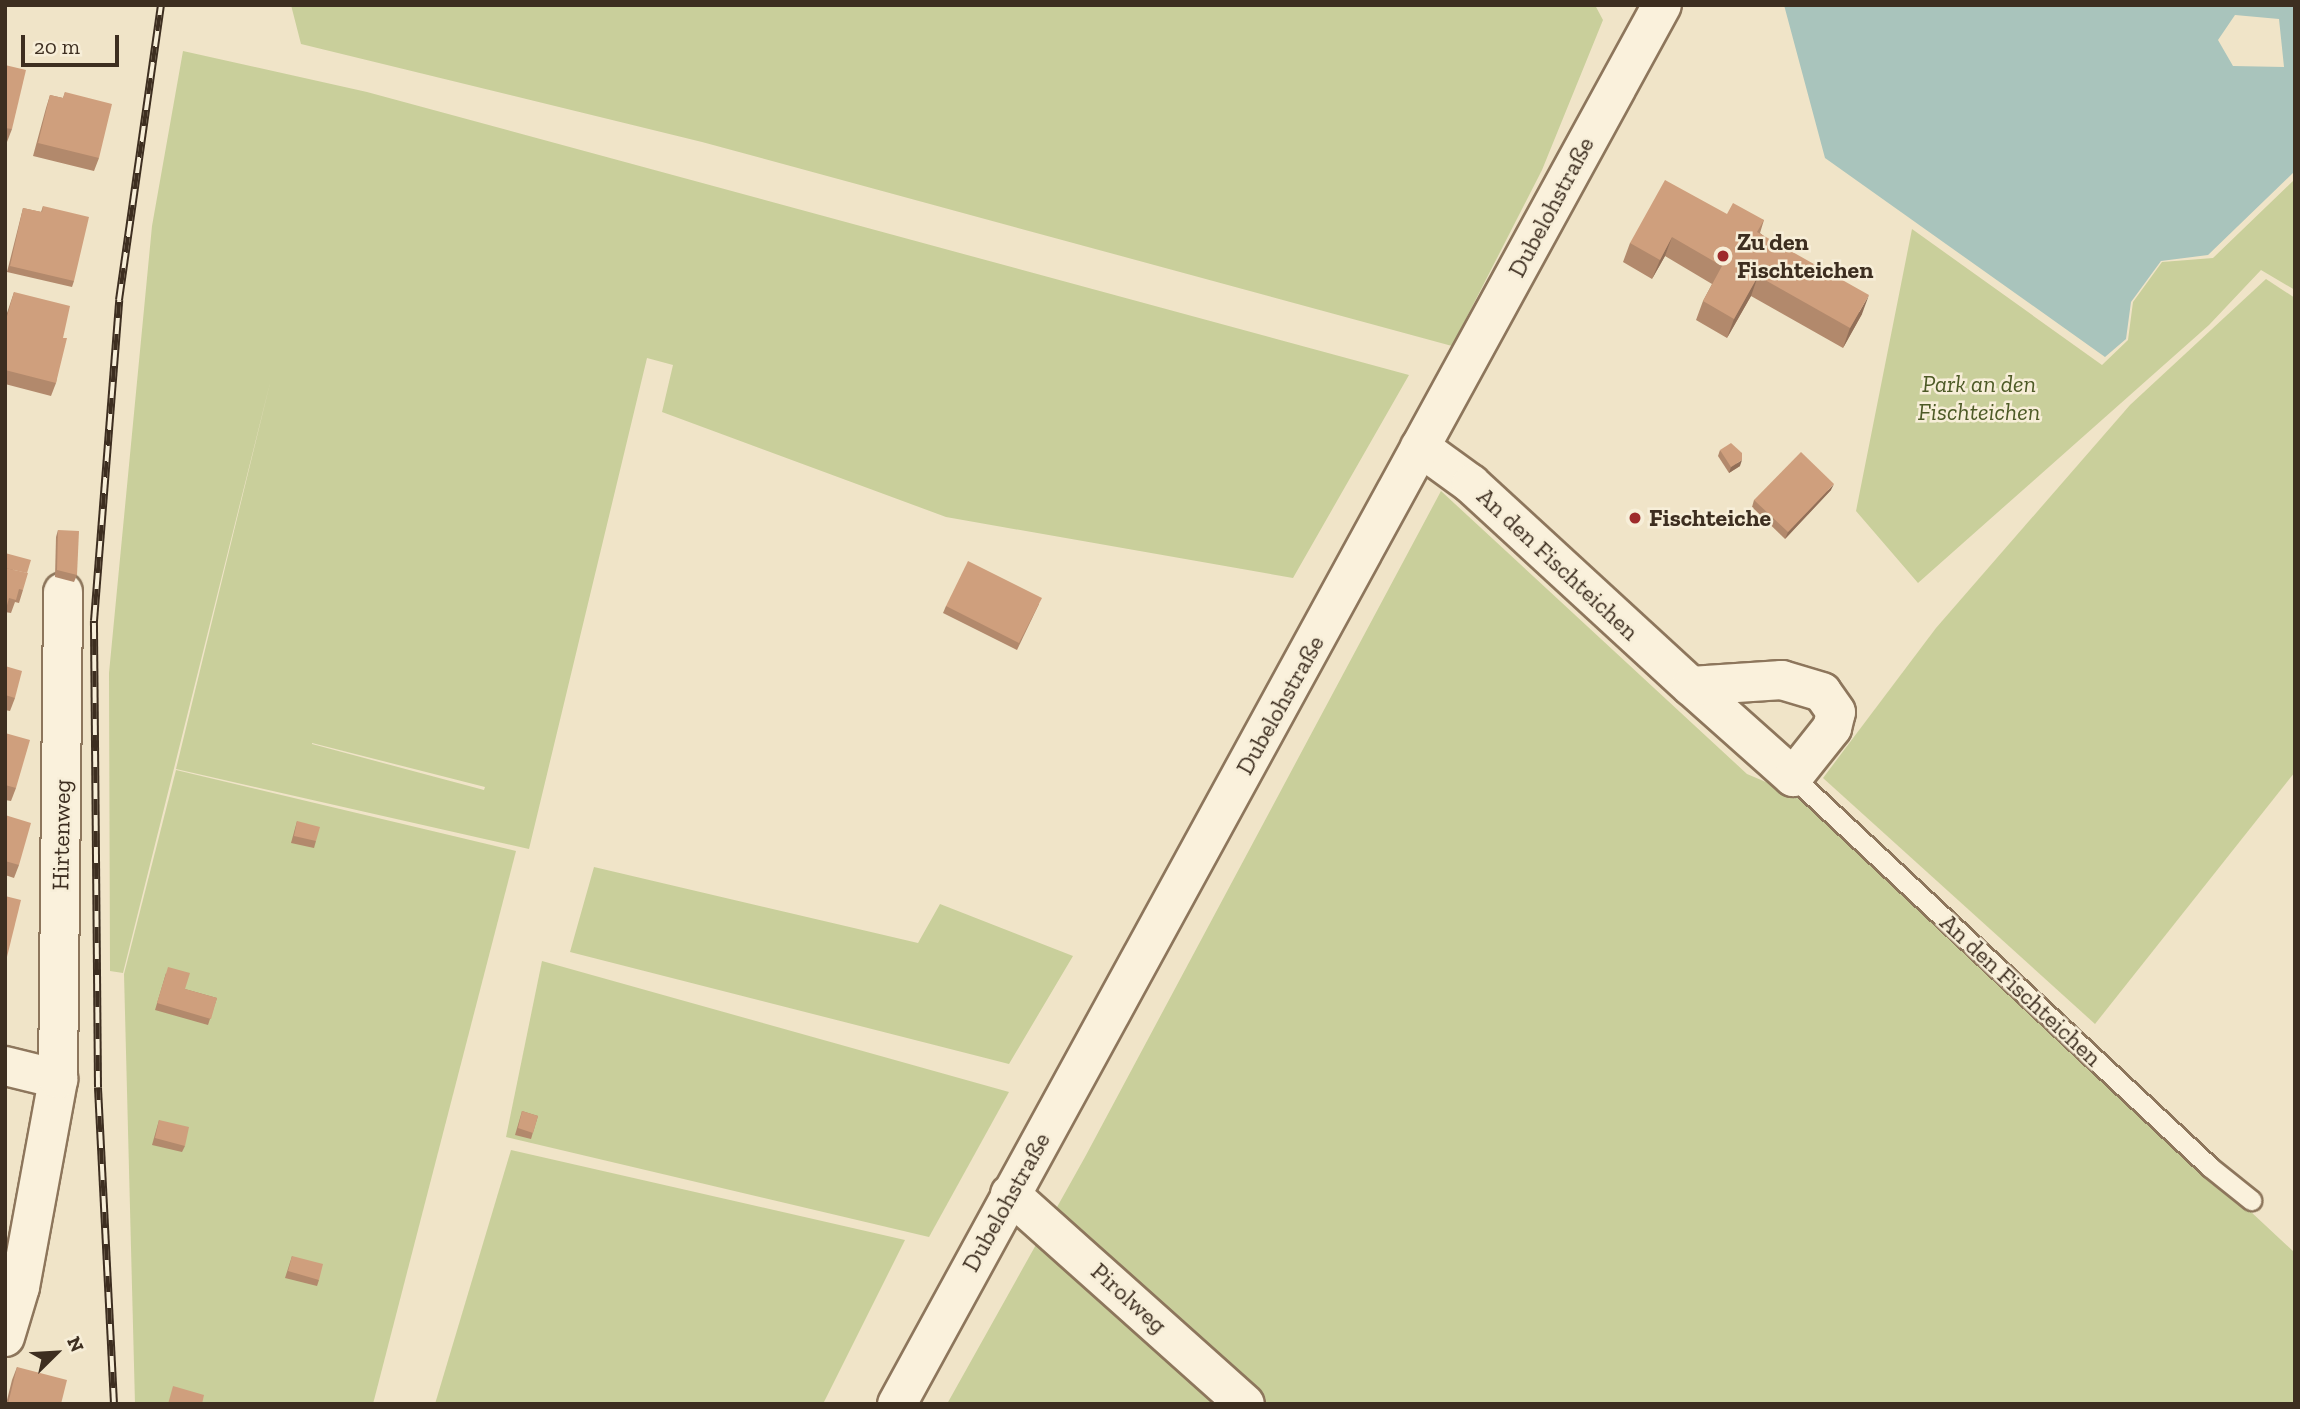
<!DOCTYPE html>
<meta charset="utf-8">
<style>
body{margin:0}
#map{position:relative;width:2300px;height:1409px;overflow:hidden;background:#f0e4c8;font-family:"Zilla Slab",serif}
div>[style]{position:absolute}
.green>*{inset:0;background:#c9cf9b}
.water>*{inset:0;background:#a9c4bc}
.roads{filter:drop-shadow(2px 0 #8d765c) drop-shadow(-2px 0 #8d765c) drop-shadow(0 2px #8d765c) drop-shadow(0 -2px #8d765c)}
.service>*{height:19px;margin:-9.5px;padding:0 9.5px;transform-origin:9.5px;border-radius:9.5px;background:#faf1dc}
.minor>*{height:38px;margin:-19px;padding:0 19px;transform-origin:19px;border-radius:19px;background:#faf1dc}
.secondary>*{height:38px;margin:-19px;padding:0 19px;transform-origin:19px;border-radius:19px;background:#faf1dc}
.rail>*{height:8px;margin-top:-4px;transform-origin:0;background:repeating-linear-gradient(90deg,#f7eed8 0 16px,#3d2e20 0 32px);box-sizing:border-box;border-block:2px solid #3d2e20}
.wall>*{inset:0;background:#b2896c}
.shaded-wall>*{inset:0;background:#916f58}
.building>*{inset:0;background:#cf9f7d}
.dots>*{width:19px;height:19px;translate:-50% -50%;box-sizing:border-box;border:4px solid #f7eed8;border-radius:50%}
span{translate:-50% -50%;white-space:nowrap;text-align:center;line-height:1.15;-webkit-text-stroke:5px #f7eed8;paint-order:stroke}
.street-label{font-size:24px;color:#3d2e20}
.poi-label{font-size:24px;color:#3d2e20;font-weight:700}
.left{translate:0 -50%;text-align:left}
.park-label{font-size:24px;color:#4d5a26;font-style:italic}
.frame{position:absolute;inset:0;border:7px solid #3d2e20;pointer-events:none}
.north{position:absolute;left:21px;top:1318px;width:70px;height:70px;-webkit-text-stroke:5px #f7eed8;paint-order:stroke;rotate:66deg;font-size:19px;font-weight:700;line-height:28px;text-align:center;color:#3d2e20}
.north::after{content:'';display:block;margin:auto;width:24px;height:32px;background:#3d2e20;clip-path:polygon(50% 0,100% 100%,50% 72%,0 100%)}
.scale{position:absolute;left:21px;top:35px;width:98px;height:32px;box-sizing:border-box;border:4px solid #3d2e20;border-top:0;padding-left:9px;font-size:21px;line-height:24px;white-space:nowrap;color:#3d2e20;-webkit-text-stroke:5px #f7eed8;paint-order:stroke}
</style>
<div id="map">
<div class="green">
<i style="clip-path:polygon(291px 5px,1595px 5px,1603px 20px,1542px 170px,1452px 346px,702px 142px,301px 44px)"></i>
<i style="clip-path:polygon(evenodd,183px 51px,367px 92px,1409px 375px,1293px 578px,946px 517px,662px 412px,673px 365px,647px 358px,529px 849px,176px 769px,271px 379px,123px 973px,110px 971px,109px 673px,152px 226px,183px 51px,312px 743px,485px 787px,484px 790px,312px 744px,312px 743px)"></i>
<i style="clip-path:polygon(2295px 179px,2295px 290px,2261px 270px,2209px 325px,1918px 583px,1856px 511px,1912px 229px,2102px 365px,2128px 340px,2133px 302px,2162px 262px,2213px 258px)"></i>
<i style="clip-path:polygon(2266px 279px,2295px 298px,2295px 772px,2095px 1024px,1823px 778px,1936px 628px,2130px 405px)"></i>
<i style="clip-path:polygon(1441px 491px,1747px 774px,1811px 801px,2295px 1253px,2295px 1404px,947px 1404px,1085px 1157px)"></i>
<i style="clip-path:polygon(176px 770px,516px 851px,373px 1404px,135px 1404px,124px 974px)"></i>
<i style="clip-path:polygon(594px 867px,918px 943px,940px 904px,1073px 956px,1009px 1064px,570px 952px)"></i>
<i style="clip-path:polygon(542px 961px,1009px 1092px,929px 1237px,506px 1137px)"></i>
<i style="clip-path:polygon(511px 1150px,905px 1240px,823px 1404px,435px 1404px)"></i>
</div>
<div class="water">
<i style="clip-path:polygon(evenodd,1784px 5px,2295px 5px,2295px 171px,2208px 255px,2161px 261px,2131px 302px,2126px 339px,2105px 357px,1825px 158px,1784px 5px,2235px 15px,2279px 19px,2284px 67px,2233px 66px,2218px 40px,2235px 15px)"></i>
</div>
<div class="roads">
<div class="service">
<i style="left:1793px;top:777px;width:571px;rotate:43.08deg"></i>
<i style="left:2210px;top:1167px;width:53px;rotate:38.8deg"></i>
</div>
<div class="minor">
<i style="left:1420px;top:447px;width:63px;rotate:36deg"></i>
<i style="left:1471px;top:484px;width:299px;rotate:42.6deg"></i>
<i style="left:1691px;top:686px;width:137px;rotate:41.7deg"></i>
<i style="left:1793px;top:777px;width:63px;rotate:-51.5deg"></i>
<i style="left:1832px;top:728px;width:16px;rotate:-76deg"></i>
<i style="left:1836px;top:712px;width:24px;rotate:-125deg"></i>
<i style="left:1822px;top:692px;width:42px;rotate:-163.3deg"></i>
<i style="left:1782px;top:680px;width:91px;rotate:176.2deg"></i>
<i style="left:5px;top:1066px;width:55px;rotate:13.8deg"></i>
<i style="left:1010px;top:1194px;width:315px;rotate:41.8deg"></i>
<i style="left:5px;top:1337px;width:52px;rotate:-73.3deg"></i>
<i style="left:20px;top:1287px;width:211px;rotate:-79.6deg"></i>
<i style="left:58px;top:1079px;width:487px;rotate:-89.4deg"></i>
</div>
<div class="secondary">
<i style="left:897px;top:1404px;width:1594px;rotate:-61.33deg"></i>
</div>
</div>
<div class="rail">
<i style="left:114px;top:1404px;width:317px;rotate:-92.9deg"></i>
<i style="left:98px;top:1087px;width:466px;rotate:-90.5deg"></i>
<i style="left:94px;top:621px;width:322px;rotate:-85.5deg"></i>
<i style="left:119px;top:300px;width:298px;rotate:-81.9deg"></i>
</div>
<div class="wall">
<i style="clip-path:polygon(5px 65px,12px 129px,7px 142px,5px 142px)"></i>
<i style="clip-path:polygon(65px 92px,99px 158px,94px 171px,33px 156px,46px 108px,50px 95px,63px 98px)"></i>
<i style="clip-path:polygon(43px 206px,74px 281px,72px 287px,7px 272px,23px 208px,41px 212px)"></i>
<i style="clip-path:polygon(1727px 214px,1764px 220px,1760px 233px,1862px 314px,1843px 348px,1751px 296px,1727px 338px,1696px 320px,1703px 301px,1712px 284px,1665px 256px,1652px 279px,1623px 262px,1630px 243px)"></i>
<i style="clip-path:polygon(14px 292px,63px 338px,56px 383px,51px 396px,5px 384px,5px 319px)"></i>
<i style="clip-path:polygon(1720px 450px,1740px 466px,1729px 473px,1718px 456px)"></i>
<i style="clip-path:polygon(1831px 490px,1785px 539px,1752px 507px,1754px 500px)"></i>
<i style="clip-path:polygon(58px 530px,77px 575px,74px 582px,55px 577px,56px 537px)"></i>
<i style="clip-path:polygon(5px 553px,23px 590px,19px 603px,15px 602px,11px 613px,5px 612px)"></i>
<i style="clip-path:polygon(1039px 604px,1017px 650px,943px 613px,946px 606px)"></i>
<i style="clip-path:polygon(5px 666px,15px 698px,10px 711px,5px 710px)"></i>
<i style="clip-path:polygon(5px 733px,16px 788px,11px 801px,5px 800px)"></i>
<i style="clip-path:polygon(5px 815px,19px 865px,14px 878px,5px 875px)"></i>
<i style="clip-path:polygon(297px 821px,316px 841px,314px 848px,291px 843px)"></i>
<i style="clip-path:polygon(166px 973px,185px 989px,217px 998px,208px 1025px,155px 1010px)"></i>
<i style="clip-path:polygon(522px 1111px,538px 1116px,531px 1139px,515px 1135px)"></i>
<i style="clip-path:polygon(159px 1120px,185px 1146px,182px 1152px,152px 1145px)"></i>
<i style="clip-path:polygon(292px 1256px,319px 1280px,317px 1286px,285px 1278px)"></i>
<i style="clip-path:polygon(17px 1367px,61px 1404px,6px 1404px,12px 1380px)"></i>
</div>
<div class="shaded-wall">
<i style="clip-path:polygon(1672px 237px,1665px 256px,1652px 279px,1660px 260px)"></i>
<i style="clip-path:polygon(1758px 276px,1751px 296px,1727px 338px,1734px 319px)"></i>
<i style="clip-path:polygon(1869px 295px,1862px 314px,1843px 348px,1850px 328px)"></i>
<i style="clip-path:polygon(1742px 460px,1740px 466px,1729px 473px,1731px 467px)"></i>
<i style="clip-path:polygon(1834px 484px,1831px 490px,1785px 539px,1788px 532px)"></i>
</div>
<div class="building">
<i style="clip-path:polygon(5px 65px,26px 70px,12px 129px,5px 128px)"></i>
<i style="clip-path:polygon(65px 92px,112px 104px,99px 158px,38px 143px,50px 95px,63px 98px)"></i>
<i style="clip-path:polygon(1665px 180px,1727px 214px,1733px 203px,1764px 220px,1757px 232px,1869px 295px,1850px 328px,1758px 276px,1734px 319px,1703px 301px,1722px 266px,1672px 237px,1660px 260px,1630px 243px)"></i>
<i style="clip-path:polygon(43px 206px,89px 217px,74px 281px,10px 266px,23px 208px,42px 212px)"></i>
<i style="clip-path:polygon(14px 292px,70px 306px,63px 338px,67px 338px,56px 383px,5px 370px,5px 323px)"></i>
<i style="clip-path:polygon(1731px 443px,1742px 453px,1742px 460px,1731px 467px,1720px 450px)"></i>
<i style="clip-path:polygon(1801px 452px,1834px 484px,1788px 532px,1754px 500px)"></i>
<i style="clip-path:polygon(58px 530px,79px 531px,77px 575px,57px 570px)"></i>
<i style="clip-path:polygon(5px 553px,31px 560px,27px 573px,5px 568px)"></i>
<i style="clip-path:polygon(968px 561px,1042px 598px,1019px 643px,946px 606px)"></i>
<i style="clip-path:polygon(5px 568px,28px 573px,23px 590px,19px 589px,16px 600px,9px 598px,6px 609px,5px 609px)"></i>
<i style="clip-path:polygon(5px 666px,22px 671px,15px 698px,5px 695px)"></i>
<i style="clip-path:polygon(5px 733px,30px 740px,16px 788px,5px 785px)"></i>
<i style="clip-path:polygon(5px 815px,31px 823px,19px 865px,5px 861px)"></i>
<i style="clip-path:polygon(297px 821px,320px 827px,316px 841px,294px 836px)"></i>
<i style="clip-path:polygon(5px 896px,21px 900px,5px 965px)"></i>
<i style="clip-path:polygon(168px 967px,190px 973px,185px 989px,217px 998px,211px 1019px,157px 1003px)"></i>
<i style="clip-path:polygon(522px 1111px,538px 1116px,533px 1133px,518px 1128px)"></i>
<i style="clip-path:polygon(159px 1120px,189px 1127px,185px 1146px,155px 1138px)"></i>
<i style="clip-path:polygon(292px 1256px,323px 1264px,319px 1280px,288px 1271px)"></i>
<i style="clip-path:polygon(17px 1367px,67px 1380px,61px 1404px,8px 1404px)"></i>
<i style="clip-path:polygon(173px 1386px,204px 1395px,202px 1404px,168px 1404px)"></i>
</div>
<div class="dots">
<i style="left:1723px;top:256px;background:#9e2a2b"></i>
<i style="left:1635px;top:518px;background:#9e2a2b"></i>
</div>
<div class="street-label">
<span style="left:1551px;top:207px;rotate:-62deg">Dubelohstraße</span>
<span style="left:1558px;top:564px;rotate:43deg">An den Fischteichen</span>
<span style="left:1280px;top:705px;rotate:-61deg">Dubelohstraße</span>
<span style="left:61px;top:835px;rotate:-89deg">Hirtenweg</span>
<span style="left:2021px;top:990px;rotate:43deg">An den Fischteichen</span>
<span style="left:1006px;top:1202px;rotate:-61deg">Dubelohstraße</span>
<span style="left:1129px;top:1298px;rotate:42deg">Pirolweg</span>
</div>
<div class="poi-label">
<span class="left" style="left:1737px;top:256px">Zu den<br>Fischteichen</span>
<span class="left" style="left:1649px;top:518px">Fischteiche</span>
</div>
<div class="park-label">
<span style="left:1979px;top:398px">Park an den<br>Fischteichen</span>
</div>
<div class="frame"></div>
<div class="north">N</div>
<div class="scale">20 m</div>
</div>
